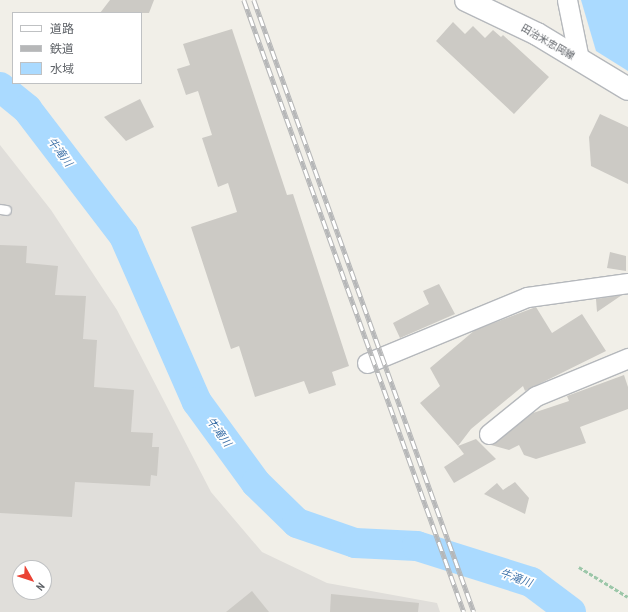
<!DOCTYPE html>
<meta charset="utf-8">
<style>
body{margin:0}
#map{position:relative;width:628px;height:612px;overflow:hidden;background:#f1efe8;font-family:"Archivo Narrow","Noto Sans JP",sans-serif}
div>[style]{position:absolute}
.industrial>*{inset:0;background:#e0deda}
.water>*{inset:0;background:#aadaff}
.river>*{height:30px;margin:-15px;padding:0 15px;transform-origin:15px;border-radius:15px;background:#aadaff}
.building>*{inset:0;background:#cccac5}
.path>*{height:2.5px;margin-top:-1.25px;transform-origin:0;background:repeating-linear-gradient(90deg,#9cc7a9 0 4px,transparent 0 6px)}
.roads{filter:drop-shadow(1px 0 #b5b8bc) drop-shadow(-1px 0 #b5b8bc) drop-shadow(0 1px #b5b8bc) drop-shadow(0 -1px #b5b8bc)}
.lane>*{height:9px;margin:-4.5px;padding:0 4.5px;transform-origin:4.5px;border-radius:4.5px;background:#fff}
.street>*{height:19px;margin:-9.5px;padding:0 9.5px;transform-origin:9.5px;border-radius:9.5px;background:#fff}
.secondary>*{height:22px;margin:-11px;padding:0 11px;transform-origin:11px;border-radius:11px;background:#fff}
.rail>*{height:4.5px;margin-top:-2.25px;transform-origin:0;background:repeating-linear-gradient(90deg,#fff 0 9px,#b6b7b8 0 18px);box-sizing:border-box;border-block:1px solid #b6b7b8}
span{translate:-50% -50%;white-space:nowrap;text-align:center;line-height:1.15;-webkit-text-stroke:3.5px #fff;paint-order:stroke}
.street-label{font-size:10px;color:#5f6368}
.water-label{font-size:11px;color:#4174aa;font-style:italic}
.legend{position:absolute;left:12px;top:12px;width:130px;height:72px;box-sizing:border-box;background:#fff;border:1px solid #bfc1c3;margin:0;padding:5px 7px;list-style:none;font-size:12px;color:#5f6368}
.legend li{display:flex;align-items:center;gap:8px;height:20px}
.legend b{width:20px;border:1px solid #bfc1c3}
.north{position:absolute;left:12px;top:560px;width:40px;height:40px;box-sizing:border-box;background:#fff;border:1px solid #bfc1c3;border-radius:50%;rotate:129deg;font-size:11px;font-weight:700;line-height:16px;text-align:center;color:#5f6368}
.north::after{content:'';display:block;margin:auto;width:14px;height:18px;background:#ea4335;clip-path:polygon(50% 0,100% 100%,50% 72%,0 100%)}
</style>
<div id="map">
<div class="industrial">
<i style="clip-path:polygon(evenodd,0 145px,51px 210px,117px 310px,211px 492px,262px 552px,327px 583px,437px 603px,440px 612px,0 612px,0 145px,20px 568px,44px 568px,44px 592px,20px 592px,20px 568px)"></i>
</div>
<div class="water">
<i style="clip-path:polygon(581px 0,628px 0,628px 71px,596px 51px)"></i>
</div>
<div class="river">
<i style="left:0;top:87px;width:35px;rotate:39deg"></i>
<i style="left:27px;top:109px;width:160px;rotate:52.6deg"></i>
<i style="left:124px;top:236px;width:181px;rotate:66.3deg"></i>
<i style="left:197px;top:402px;width:100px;rotate:53.9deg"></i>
<i style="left:256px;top:483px;width:57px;rotate:44.3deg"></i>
<i style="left:297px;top:523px;width:61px;rotate:19deg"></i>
<i style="left:355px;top:543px;width:62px;rotate:2.8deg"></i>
<i style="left:417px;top:546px;width:120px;rotate:17.5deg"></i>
<i style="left:531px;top:582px;width:50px;rotate:36.9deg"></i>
</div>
<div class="building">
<i style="clip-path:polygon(110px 0,154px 0,149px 13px,100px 13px)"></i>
<i style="clip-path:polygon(453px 22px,465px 34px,473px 26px,485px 38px,493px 30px,501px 37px,503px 35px,549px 77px,514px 114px,436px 41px)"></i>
<i style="clip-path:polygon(232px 29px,287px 195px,293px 194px,349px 366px,332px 372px,336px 385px,309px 394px,304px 381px,255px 397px,239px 346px,231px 349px,191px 227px,237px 212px,228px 183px,218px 187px,202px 138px,212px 135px,198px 91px,186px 95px,177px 69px,190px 65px,183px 44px)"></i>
<i style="clip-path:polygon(140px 99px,154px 127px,126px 141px,104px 117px)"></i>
<i style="clip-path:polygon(600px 114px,628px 127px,628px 184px,591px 166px,589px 137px)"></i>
<i style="clip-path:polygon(0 245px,27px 246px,26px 263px,58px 266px,55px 295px,86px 296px,83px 339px,97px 340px,94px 387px,134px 390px,131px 432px,153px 433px,152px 447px,159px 447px,157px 476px,151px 475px,150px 486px,75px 482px,72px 517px,0 513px)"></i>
<i style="clip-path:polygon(610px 252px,626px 256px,626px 271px,607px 268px)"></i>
<i style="clip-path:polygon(439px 284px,455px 314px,400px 338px,393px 323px,429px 304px,423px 291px)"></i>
<i style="clip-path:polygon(622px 295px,597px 312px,596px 299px)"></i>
<i style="clip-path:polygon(536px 307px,552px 333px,582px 314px,606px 351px,525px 391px,523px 386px,471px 429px,458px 446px,420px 403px,440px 386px,430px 368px,475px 330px)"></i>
<i style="clip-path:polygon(624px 375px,628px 387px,628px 409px,580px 427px,586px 443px,536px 459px,524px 455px,519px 445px,509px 450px,491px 445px,533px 413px,569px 401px,567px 396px)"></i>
<i style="clip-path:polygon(476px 439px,496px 459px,454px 483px,444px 467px,464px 454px,458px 446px)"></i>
<i style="clip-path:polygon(515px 482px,529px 498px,525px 514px,484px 494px,497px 483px,503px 490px)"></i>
<i style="clip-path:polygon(252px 591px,269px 612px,226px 612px)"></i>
<i style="clip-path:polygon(331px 594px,419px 603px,418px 612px,330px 612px)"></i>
</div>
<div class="path">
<i style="left:579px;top:567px;width:57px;rotate:31.5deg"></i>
</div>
<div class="roads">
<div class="lane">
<i style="left:0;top:209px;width:6px;rotate:9deg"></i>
</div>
<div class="street">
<i style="left:567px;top:0;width:60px;rotate:78.5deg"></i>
<i style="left:367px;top:363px;width:173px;rotate:-22.4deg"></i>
<i style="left:527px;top:297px;width:102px;rotate:-7.9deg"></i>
<i style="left:489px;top:434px;width:60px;rotate:-39deg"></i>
<i style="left:536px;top:396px;width:100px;rotate:-22.4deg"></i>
</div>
<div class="secondary">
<i style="left:466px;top:0;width:79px;rotate:25.6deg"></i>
<i style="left:537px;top:34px;width:106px;rotate:31.1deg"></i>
</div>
</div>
<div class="rail">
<i style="left:244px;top:0;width:650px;rotate:70.23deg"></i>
<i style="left:254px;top:0;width:650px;rotate:70.23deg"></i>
</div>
<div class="street-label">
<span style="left:548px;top:42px;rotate:30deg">田治米忠岡線</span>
</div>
<div class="water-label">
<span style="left:60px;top:152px;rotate:53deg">牛滝川</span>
<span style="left:219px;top:432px;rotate:54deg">牛滝川</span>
<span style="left:516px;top:578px;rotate:20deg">牛滝川</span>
</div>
<ul class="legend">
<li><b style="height:5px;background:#fff"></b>道路</li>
<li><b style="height:5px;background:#b6b7b8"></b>鉄道</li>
<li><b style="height:11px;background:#aadaff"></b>水域</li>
</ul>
<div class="north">N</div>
</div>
